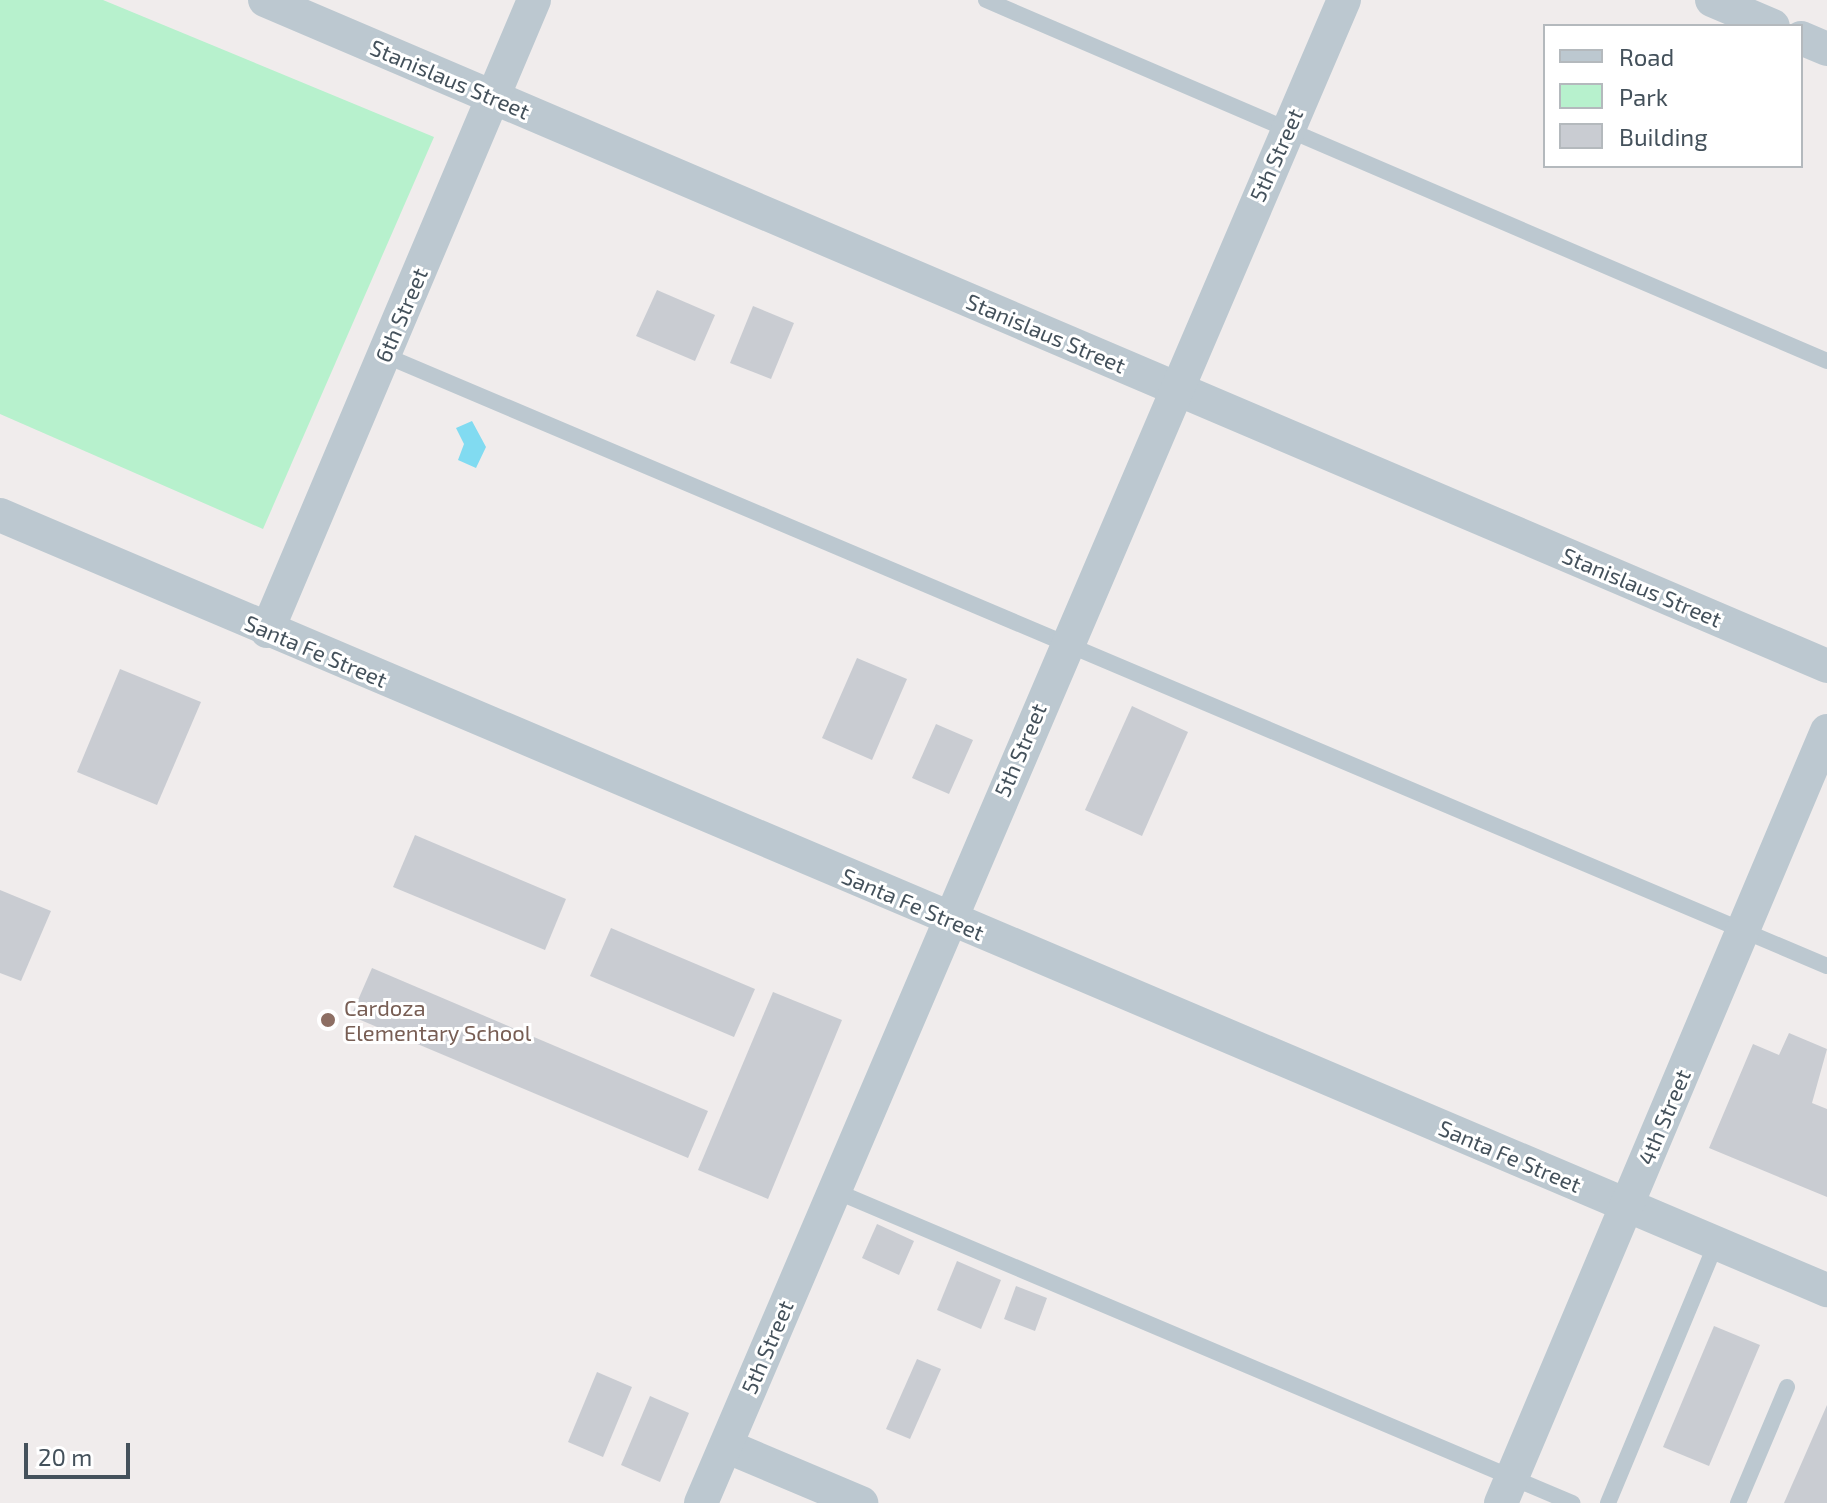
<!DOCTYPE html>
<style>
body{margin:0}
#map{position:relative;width:1827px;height:1503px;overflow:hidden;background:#f0ecec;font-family:"Exo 2",sans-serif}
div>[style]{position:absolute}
.green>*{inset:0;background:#b7f1cd}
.water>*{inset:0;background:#81dbf1}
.building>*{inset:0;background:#c9ccd2}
.lane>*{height:16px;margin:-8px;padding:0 8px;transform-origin:8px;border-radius:8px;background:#bcc8d0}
.street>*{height:34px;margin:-17px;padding:0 17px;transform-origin:17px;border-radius:17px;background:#bcc8d0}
.dots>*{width:22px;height:22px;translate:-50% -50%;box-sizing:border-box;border:4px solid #fff;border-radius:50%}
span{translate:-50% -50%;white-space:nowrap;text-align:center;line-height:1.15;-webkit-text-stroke:6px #fff;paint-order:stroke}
.street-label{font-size:22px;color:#44515b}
.education-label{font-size:22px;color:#785e54}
.left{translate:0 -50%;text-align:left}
.legend{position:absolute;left:1543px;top:24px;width:260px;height:144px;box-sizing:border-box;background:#fff;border:2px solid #b4b9bd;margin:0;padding:10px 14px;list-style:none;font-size:24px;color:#44515b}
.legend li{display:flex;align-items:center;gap:16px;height:40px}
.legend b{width:40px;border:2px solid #b4b9bd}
.scale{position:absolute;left:24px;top:1443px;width:106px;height:36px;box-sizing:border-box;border:4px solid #44515b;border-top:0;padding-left:10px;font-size:24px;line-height:28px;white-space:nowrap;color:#44515b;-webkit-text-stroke:6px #fff;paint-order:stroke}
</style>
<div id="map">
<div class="green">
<i style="clip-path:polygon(0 0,103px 0,434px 137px,263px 529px,0 414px)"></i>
</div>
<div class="water">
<i style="clip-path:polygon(472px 421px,486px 447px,476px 468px,458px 460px,464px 444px,456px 428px)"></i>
</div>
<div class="building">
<i style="clip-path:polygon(657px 290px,715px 315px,695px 361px,636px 336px)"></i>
<i style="clip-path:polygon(753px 306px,794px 323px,771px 379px,730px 363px)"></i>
<i style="clip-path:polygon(857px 658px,907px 679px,872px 760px,822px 738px)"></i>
<i style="clip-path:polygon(120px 669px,201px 702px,157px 805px,77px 772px)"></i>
<i style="clip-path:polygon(1132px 706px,1188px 732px,1142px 836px,1085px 810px)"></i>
<i style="clip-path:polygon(936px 724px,973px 740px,949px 794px,912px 778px)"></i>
<i style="clip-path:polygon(415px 835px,566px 899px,545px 950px,393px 887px)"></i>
<i style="clip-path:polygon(0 890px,51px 911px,21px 981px,0 973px)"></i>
<i style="clip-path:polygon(611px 928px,755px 989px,734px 1037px,590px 976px)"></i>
<i style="clip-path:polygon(372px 968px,708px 1111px,688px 1158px,351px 1016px)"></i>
<i style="clip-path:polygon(773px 992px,842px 1020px,768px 1199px,698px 1170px)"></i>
<i style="clip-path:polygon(1789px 1033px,1827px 1049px,1812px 1103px,1827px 1109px,1827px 1197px,1709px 1148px,1753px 1044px,1779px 1055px)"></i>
<i style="clip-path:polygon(877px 1224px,914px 1241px,899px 1275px,862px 1258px)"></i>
<i style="clip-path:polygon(957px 1261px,1001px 1280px,981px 1329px,937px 1310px)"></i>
<i style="clip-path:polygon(1016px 1286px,1047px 1298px,1035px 1331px,1004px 1319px)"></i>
<i style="clip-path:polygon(1714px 1326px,1760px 1345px,1709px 1466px,1663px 1447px)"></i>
<i style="clip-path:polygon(917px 1359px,941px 1369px,910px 1439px,886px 1429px)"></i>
<i style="clip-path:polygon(597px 1372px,632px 1387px,603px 1457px,568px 1442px)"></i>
<i style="clip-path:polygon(650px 1396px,689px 1413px,660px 1482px,621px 1465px)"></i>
<i style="clip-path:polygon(1827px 1405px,1827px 1503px,1784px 1503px)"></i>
</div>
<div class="lane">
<i style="left:986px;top:0;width:915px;rotate:23.23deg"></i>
<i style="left:384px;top:355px;width:1567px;rotate:22.95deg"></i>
<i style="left:833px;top:1190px;width:803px;rotate:22.95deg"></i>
<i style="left:1608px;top:1503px;width:282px;rotate:-67.4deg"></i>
<i style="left:1738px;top:1503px;width:126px;rotate:-67.1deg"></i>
</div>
<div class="street">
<i style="left:265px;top:0;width:1698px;rotate:23.09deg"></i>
<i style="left:1712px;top:0;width:66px;rotate:23.1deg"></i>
<i style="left:1801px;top:38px;width:28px;rotate:23deg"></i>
<i style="left:0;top:515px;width:1985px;rotate:22.99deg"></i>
<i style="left:267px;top:631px;width:685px;rotate:-67.06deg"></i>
<i style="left:726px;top:1446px;width:147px;rotate:22.9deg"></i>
<i style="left:701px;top:1503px;width:1635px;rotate:-66.84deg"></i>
<i style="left:1501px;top:1503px;width:838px;rotate:-67.11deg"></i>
</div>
<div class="dots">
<i style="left:328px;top:1020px;background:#8d6e63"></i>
</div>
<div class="street-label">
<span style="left:450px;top:79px;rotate:23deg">Stanislaus Street</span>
<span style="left:1276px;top:155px;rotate:-66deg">5th Street</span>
<span style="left:401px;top:315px;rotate:-67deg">6th Street</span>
<span style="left:1046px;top:333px;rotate:23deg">Stanislaus Street</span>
<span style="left:1642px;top:587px;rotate:23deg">Stanislaus Street</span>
<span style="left:316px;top:651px;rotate:23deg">Santa Fe Street</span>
<span style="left:1020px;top:750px;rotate:-67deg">5th Street</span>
<span style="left:913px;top:904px;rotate:23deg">Santa Fe Street</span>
<span style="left:1664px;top:1117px;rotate:-67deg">4th Street</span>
<span style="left:1510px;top:1156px;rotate:23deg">Santa Fe Street</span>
<span style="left:767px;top:1347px;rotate:-67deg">5th Street</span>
</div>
<div class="education-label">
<span class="left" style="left:344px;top:1020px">Cardoza<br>Elementary School</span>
</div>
<ul class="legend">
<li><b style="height:10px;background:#bcc8d0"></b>Road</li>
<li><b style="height:22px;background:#b7f1cd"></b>Park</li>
<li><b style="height:22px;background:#c9ccd2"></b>Building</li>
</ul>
<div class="scale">20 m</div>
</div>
